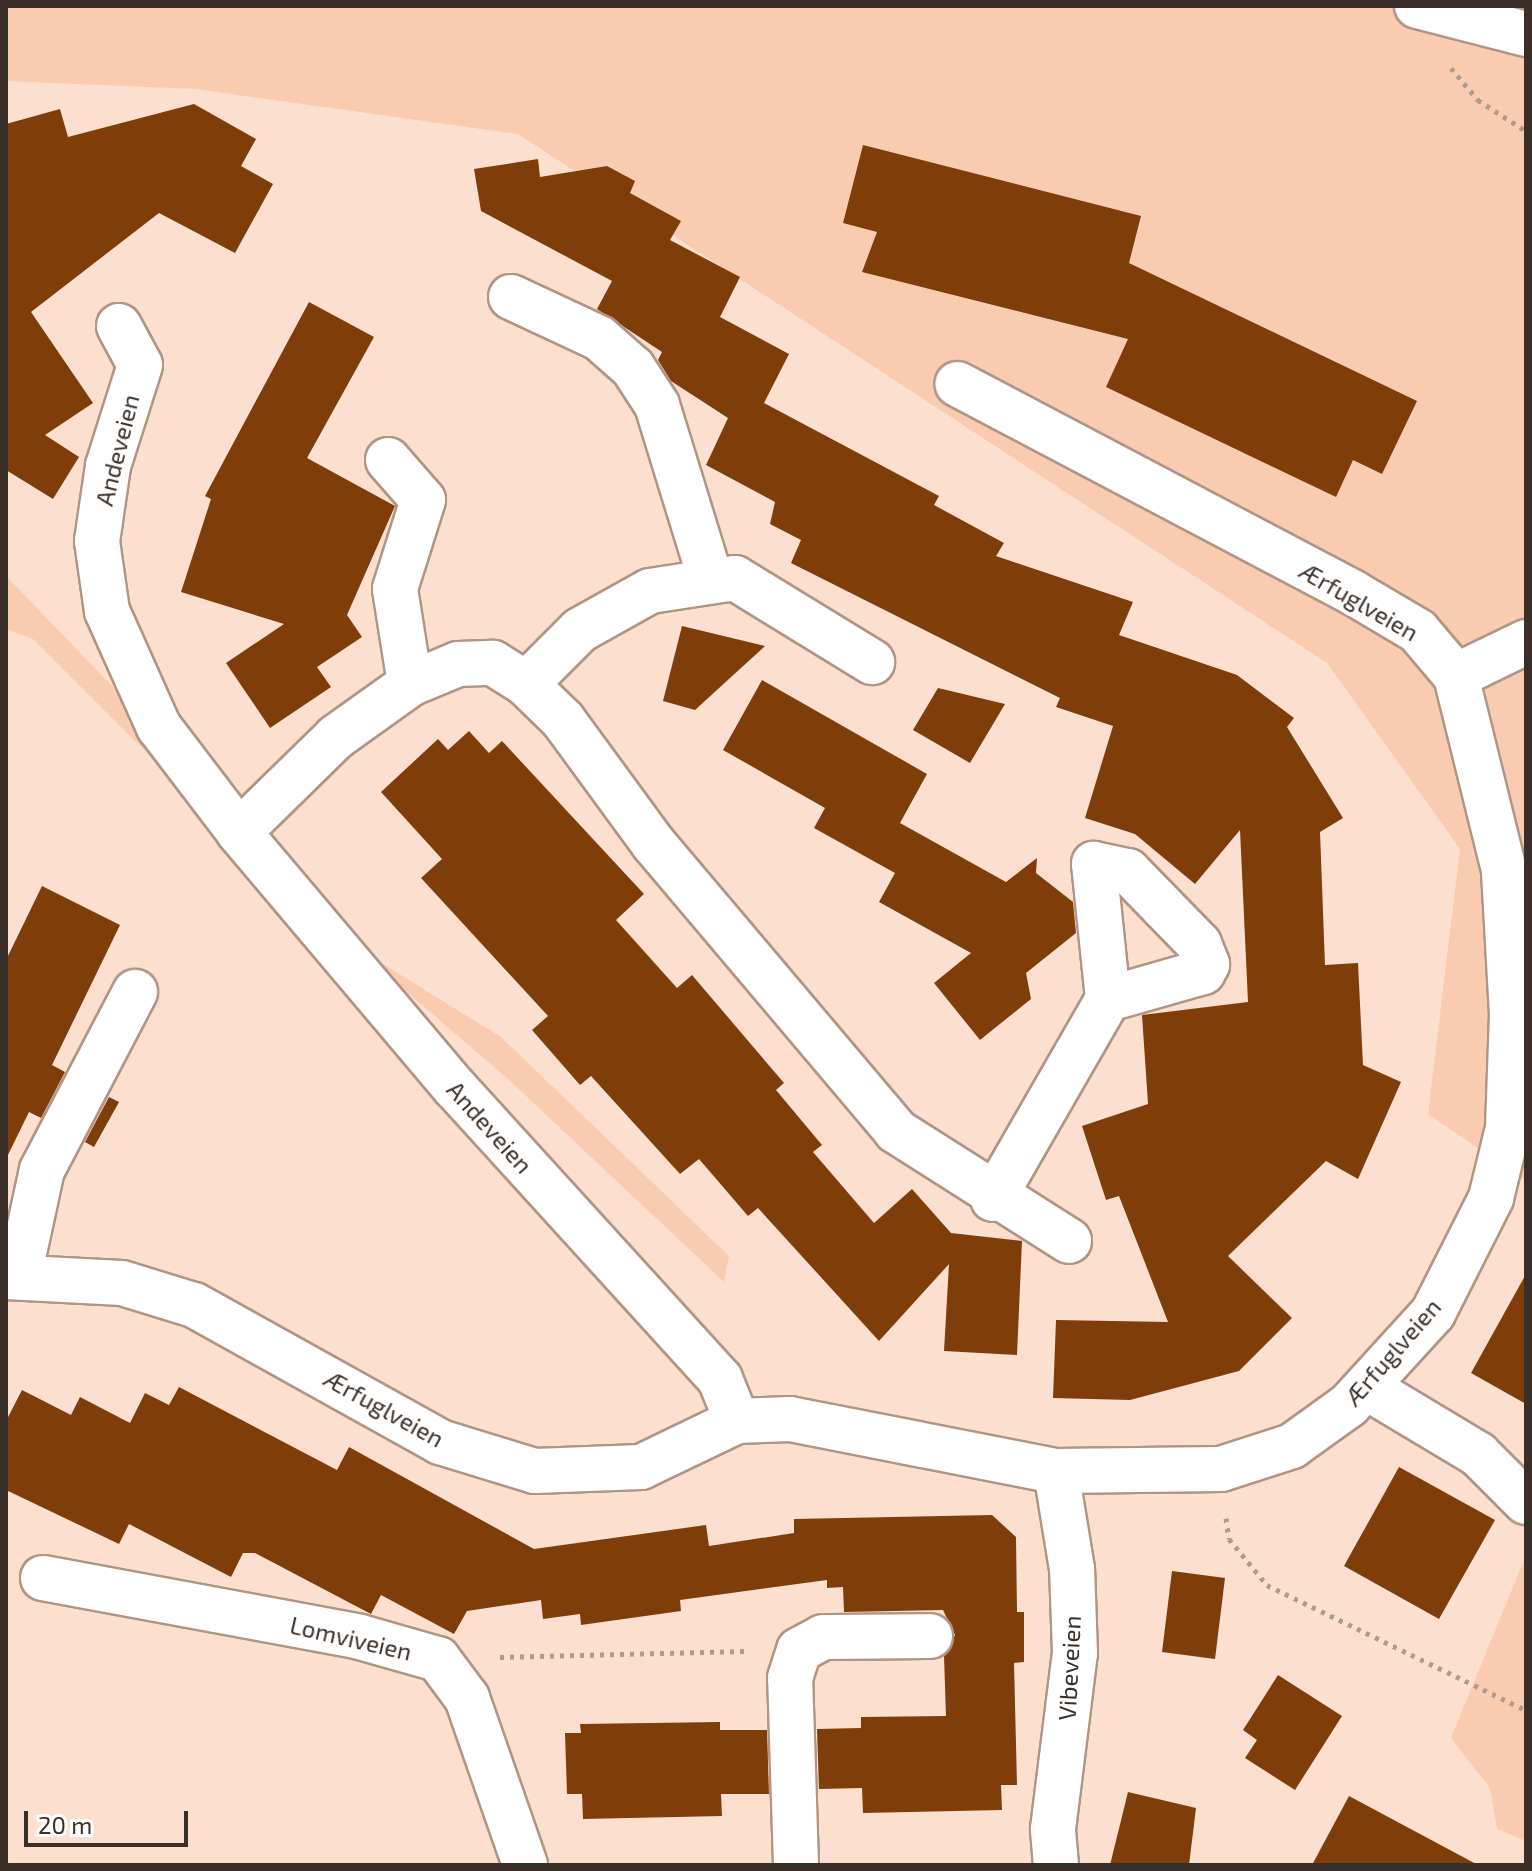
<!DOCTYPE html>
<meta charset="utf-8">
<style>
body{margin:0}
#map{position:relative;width:1532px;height:1871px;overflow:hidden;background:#fcdfce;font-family:"Exo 2",sans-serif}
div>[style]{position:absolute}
.green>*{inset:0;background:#f9ccb2}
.building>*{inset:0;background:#7f3d0a}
.path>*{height:5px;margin-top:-2.5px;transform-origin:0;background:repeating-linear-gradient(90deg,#b09a8d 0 4px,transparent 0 10px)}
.roads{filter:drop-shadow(2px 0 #b09585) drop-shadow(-2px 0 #b09585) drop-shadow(0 2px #b09585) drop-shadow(0 -2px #b09585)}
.minor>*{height:44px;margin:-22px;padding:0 22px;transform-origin:22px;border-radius:22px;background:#fff}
span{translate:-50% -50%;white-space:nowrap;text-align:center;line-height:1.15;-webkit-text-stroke:8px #fff;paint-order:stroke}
.street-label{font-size:24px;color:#3a2f28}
.frame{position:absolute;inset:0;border:8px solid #3a2f28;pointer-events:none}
.scale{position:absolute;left:24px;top:1811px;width:164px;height:36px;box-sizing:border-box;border:4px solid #3a2f28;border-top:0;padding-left:10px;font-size:24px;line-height:28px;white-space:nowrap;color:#3a2f28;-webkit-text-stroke:6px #fff;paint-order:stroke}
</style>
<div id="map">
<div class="green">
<i style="clip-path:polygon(6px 6px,1526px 6px,1526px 1181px,1428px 1114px,1460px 849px,1327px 663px,518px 134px,195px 89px,6px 81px)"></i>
<i style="clip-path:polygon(6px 576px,375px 959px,501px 1037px,729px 1256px,724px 1282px,507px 1078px,264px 870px,33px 639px,6px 629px)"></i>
<i style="clip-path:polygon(1526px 1555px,1526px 1841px,1497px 1829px,1490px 1788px,1451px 1738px)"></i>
</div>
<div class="building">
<i style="clip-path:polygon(194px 104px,256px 139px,241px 166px,273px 184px,235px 253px,159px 213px,31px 312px,93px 403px,45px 435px,79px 457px,53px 499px,6px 470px,6px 124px,60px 109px,68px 137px)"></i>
<i style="clip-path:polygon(863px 145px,1141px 216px,1129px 263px,1417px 401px,1382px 474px,1353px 460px,1336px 497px,1106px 387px,1128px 339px,862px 272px,877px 232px,843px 223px)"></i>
<i style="clip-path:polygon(538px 159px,540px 177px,607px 166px,635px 181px,630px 193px,681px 221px,670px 240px,740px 277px,720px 317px,789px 354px,764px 403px,939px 496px,934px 505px,1004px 543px,996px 556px,1133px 602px,1119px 635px,1237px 675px,1294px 718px,1287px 727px,1343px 818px,1320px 832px,1325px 965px,1358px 963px,1363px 1065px,1401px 1082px,1358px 1179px,1326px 1161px,1228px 1256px,1292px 1318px,1239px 1371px,1130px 1400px,1053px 1398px,1056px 1320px,1168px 1322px,1119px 1196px,1106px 1200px,1082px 1126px,1148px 1104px,1142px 1015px,1248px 1002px,1240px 830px,1195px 884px,1135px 834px,1085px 818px,1113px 726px,1056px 707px,1060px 698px,791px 563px,801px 540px,770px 524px,775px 502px,706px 465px,728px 418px,671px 381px,658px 360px,662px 352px,597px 309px,612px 281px,481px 211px,474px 169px)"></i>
<i style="clip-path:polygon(309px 302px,374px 337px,307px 458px,395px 506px,347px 615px,362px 637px,317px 667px,331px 687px,270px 728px,226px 663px,284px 624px,181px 592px,211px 499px,205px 496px)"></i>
<i style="clip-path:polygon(682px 626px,765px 646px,695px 710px,663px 701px)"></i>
<i style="clip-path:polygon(762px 680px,927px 774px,900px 823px,1006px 882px,1037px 858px,1036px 873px,1073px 902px,1076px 933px,1026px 973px,1031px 999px,980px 1040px,934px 983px,971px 953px,879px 902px,895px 873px,814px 828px,825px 808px,723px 750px)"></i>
<i style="clip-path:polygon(938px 688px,1005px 704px,970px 763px,913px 730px)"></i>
<i style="clip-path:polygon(469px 731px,489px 753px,502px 741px,644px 894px,616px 920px,677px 988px,692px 975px,784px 1083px,776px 1090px,822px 1145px,813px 1152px,874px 1223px,912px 1189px,951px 1233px,1022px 1241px,1017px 1355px,944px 1351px,949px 1264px,879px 1341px,758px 1208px,748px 1216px,699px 1159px,680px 1174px,591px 1076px,580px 1085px,532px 1030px,548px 1016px,421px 878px,442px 859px,381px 792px,438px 739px,448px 750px)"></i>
<i style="clip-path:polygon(42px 886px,120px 925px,52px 1065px,65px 1072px,41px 1118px,29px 1112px,6px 1159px,6px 960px)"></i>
<i style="clip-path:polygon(109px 1097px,119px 1102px,94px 1147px,85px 1142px)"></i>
<i style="clip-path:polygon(1526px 1274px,1526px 1404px,1471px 1373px)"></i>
<i style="clip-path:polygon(179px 1387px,337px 1470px,349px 1447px,534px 1549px,706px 1525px,709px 1546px,794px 1533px,794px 1519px,992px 1515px,1016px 1537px,1017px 1612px,1024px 1612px,1024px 1662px,1014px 1663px,1017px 1785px,1001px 1785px,1002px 1810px,863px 1813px,862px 1788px,819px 1789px,817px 1729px,861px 1728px,861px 1717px,946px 1716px,944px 1656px,955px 1635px,943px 1610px,844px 1612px,843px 1587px,827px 1588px,827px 1580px,680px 1600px,681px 1611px,581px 1625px,580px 1614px,543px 1619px,541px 1600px,467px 1611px,454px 1634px,381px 1595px,371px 1614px,255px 1553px,243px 1553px,231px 1577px,129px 1524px,119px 1544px,6px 1490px,6px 1421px,22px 1390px,71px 1415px,80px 1397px,130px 1423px,145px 1393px,169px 1405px)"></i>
<i style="clip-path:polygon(1399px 1467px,1495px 1520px,1439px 1619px,1344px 1566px)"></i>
<i style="clip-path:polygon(1172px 1571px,1225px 1578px,1215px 1659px,1162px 1652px)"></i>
<i style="clip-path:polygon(1278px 1675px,1342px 1716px,1295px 1790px,1245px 1758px,1257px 1740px,1243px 1730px)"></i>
<i style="clip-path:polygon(720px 1722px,720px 1730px,767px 1730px,769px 1794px,721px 1794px,722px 1816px,583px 1819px,582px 1794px,567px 1794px,565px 1733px,581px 1733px,580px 1724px)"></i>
<i style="clip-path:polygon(1128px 1792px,1196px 1808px,1189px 1865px,1110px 1865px)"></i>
<i style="clip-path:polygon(1349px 1796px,1478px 1865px,1312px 1865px)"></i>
</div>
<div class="path">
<i style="left:1451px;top:68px;width:42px;rotate:49.8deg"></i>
<i style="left:1478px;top:100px;width:57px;rotate:32.9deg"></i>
<i style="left:1226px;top:1518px;width:21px;rotate:82deg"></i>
<i style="left:1229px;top:1539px;width:60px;rotate:50.4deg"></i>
<i style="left:1267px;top:1585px;width:288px;rotate:25.8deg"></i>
<i style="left:500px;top:1657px;width:246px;rotate:-1.4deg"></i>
</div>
<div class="roads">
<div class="minor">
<i style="left:1417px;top:6px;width:113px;rotate:14.4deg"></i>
<i style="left:511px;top:297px;width:97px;rotate:25deg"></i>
<i style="left:599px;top:338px;width:45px;rotate:41.4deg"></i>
<i style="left:633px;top:368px;width:44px;rotate:57deg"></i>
<i style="left:657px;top:405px;width:180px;rotate:72.9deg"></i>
<i style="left:119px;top:326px;width:44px;rotate:61.7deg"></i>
<i style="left:140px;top:365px;width:106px;rotate:107.6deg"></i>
<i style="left:108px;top:466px;width:76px;rotate:98.3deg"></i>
<i style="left:97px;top:541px;width:71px;rotate:81.9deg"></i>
<i style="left:107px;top:611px;width:127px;rotate:65.9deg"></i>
<i style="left:159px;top:727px;width:132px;rotate:52.7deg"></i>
<i style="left:388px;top:460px;width:53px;rotate:48.8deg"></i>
<i style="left:423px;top:500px;width:93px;rotate:107.5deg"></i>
<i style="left:395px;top:589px;width:96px;rotate:81deg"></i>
<i style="left:1456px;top:676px;width:78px;rotate:-25.9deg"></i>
<i style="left:526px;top:684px;width:52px;rotate:44.2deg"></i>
<i style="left:563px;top:720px;width:152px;rotate:53.8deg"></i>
<i style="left:653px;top:843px;width:377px;rotate:49.8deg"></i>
<i style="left:896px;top:1131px;width:205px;rotate:32.4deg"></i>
<i style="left:993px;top:1199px;width:231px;rotate:-60.1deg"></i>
<i style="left:1108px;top:999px;width:136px;rotate:-95.9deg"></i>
<i style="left:1094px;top:864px;width:35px;rotate:12deg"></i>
<i style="left:1128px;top:871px;width:102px;rotate:45.8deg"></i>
<i style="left:1199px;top:944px;width:22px;rotate:68deg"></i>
<i style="left:1207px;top:964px;width:9px;rotate:117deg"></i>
<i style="left:1203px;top:972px;width:99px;rotate:164.1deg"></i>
<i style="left:19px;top:1276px;width:108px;rotate:-77.8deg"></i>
<i style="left:42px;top:1170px;width:201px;rotate:-62.4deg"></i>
<i style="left:6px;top:1277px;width:116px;rotate:3deg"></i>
<i style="left:122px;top:1283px;width:75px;rotate:17deg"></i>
<i style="left:194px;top:1305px;width:282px;rotate:29.1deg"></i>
<i style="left:440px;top:1442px;width:99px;rotate:17deg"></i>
<i style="left:535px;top:1471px;width:106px;rotate:-2.2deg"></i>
<i style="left:641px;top:1467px;width:106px;rotate:-25.6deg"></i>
<i style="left:737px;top:1421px;width:53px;rotate:-2.2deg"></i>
<i style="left:790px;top:1419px;width:271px;rotate:11.1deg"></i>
<i style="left:1056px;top:1471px;width:165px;rotate:-0.7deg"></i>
<i style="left:1221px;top:1469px;width:75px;rotate:-17.9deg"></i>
<i style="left:1292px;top:1446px;width:70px;rotate:-35.7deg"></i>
<i style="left:1349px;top:1405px;width:125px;rotate:-47.6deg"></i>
<i style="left:1433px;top:1313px;width:129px;rotate:-63.2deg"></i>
<i style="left:1491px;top:1198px;width:72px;rotate:-76.3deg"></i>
<i style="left:1508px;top:1128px;width:113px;rotate:-88deg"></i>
<i style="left:1512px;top:1015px;width:145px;rotate:-93.2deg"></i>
<i style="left:1504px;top:870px;width:200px;rotate:-103.9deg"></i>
<i style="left:1456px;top:676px;width:59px;rotate:-130.2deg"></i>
<i style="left:1418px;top:631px;width:77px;rotate:-149.4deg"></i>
<i style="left:1352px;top:592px;width:446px;rotate:-152.2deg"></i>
<i style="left:1366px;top:1387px;width:131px;rotate:30.9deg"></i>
<i style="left:1478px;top:1454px;width:68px;rotate:45deg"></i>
<i style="left:737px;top:1421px;width:45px;rotate:-112deg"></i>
<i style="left:720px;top:1379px;width:394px;rotate:-132.3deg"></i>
<i style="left:455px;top:1088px;width:335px;rotate:-130.2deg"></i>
<i style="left:239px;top:832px;width:136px;rotate:-44.4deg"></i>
<i style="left:336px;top:737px;width:91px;rotate:-35.6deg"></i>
<i style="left:410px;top:684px;width:52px;rotate:-22.6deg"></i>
<i style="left:458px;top:664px;width:35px;rotate:-2deg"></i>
<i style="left:493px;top:663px;width:39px;rotate:32deg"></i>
<i style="left:526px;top:684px;width:76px;rotate:-45deg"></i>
<i style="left:580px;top:630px;width:80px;rotate:-29.1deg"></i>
<i style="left:650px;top:591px;width:86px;rotate:-8.7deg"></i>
<i style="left:735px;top:578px;width:161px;rotate:31.5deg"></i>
<i style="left:43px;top:1578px;width:322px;rotate:10.5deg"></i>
<i style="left:360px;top:1637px;width:81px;rotate:15.8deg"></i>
<i style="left:438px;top:1659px;width:49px;rotate:53.4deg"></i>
<i style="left:467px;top:1698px;width:177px;rotate:70.8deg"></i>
<i style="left:796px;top:1865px;width:187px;rotate:-91.8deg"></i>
<i style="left:790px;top:1678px;width:29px;rotate:-72deg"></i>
<i style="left:799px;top:1650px;width:27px;rotate:-28deg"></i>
<i style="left:823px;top:1637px;width:107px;rotate:-0.5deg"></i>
<i style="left:1056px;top:1865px;width:36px;rotate:-95deg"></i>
<i style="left:1053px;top:1829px;width:177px;rotate:-82.9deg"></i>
<i style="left:1075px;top:1653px;width:84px;rotate:-92deg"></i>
<i style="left:1072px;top:1569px;width:99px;rotate:-99.3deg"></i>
</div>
</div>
<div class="street-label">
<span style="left:117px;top:450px;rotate:-76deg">Andeveien</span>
<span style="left:1359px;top:601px;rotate:30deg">Ærfuglveien</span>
<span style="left:490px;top:1127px;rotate:48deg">Andeveien</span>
<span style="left:1392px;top:1352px;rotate:-49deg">Ærfuglveien</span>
<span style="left:384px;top:1408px;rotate:29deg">Ærfuglveien</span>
<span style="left:351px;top:1638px;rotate:13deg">Lomviveien</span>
<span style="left:1069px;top:1668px;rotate:-87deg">Vibeveien</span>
</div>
<div class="frame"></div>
<div class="scale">20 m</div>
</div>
